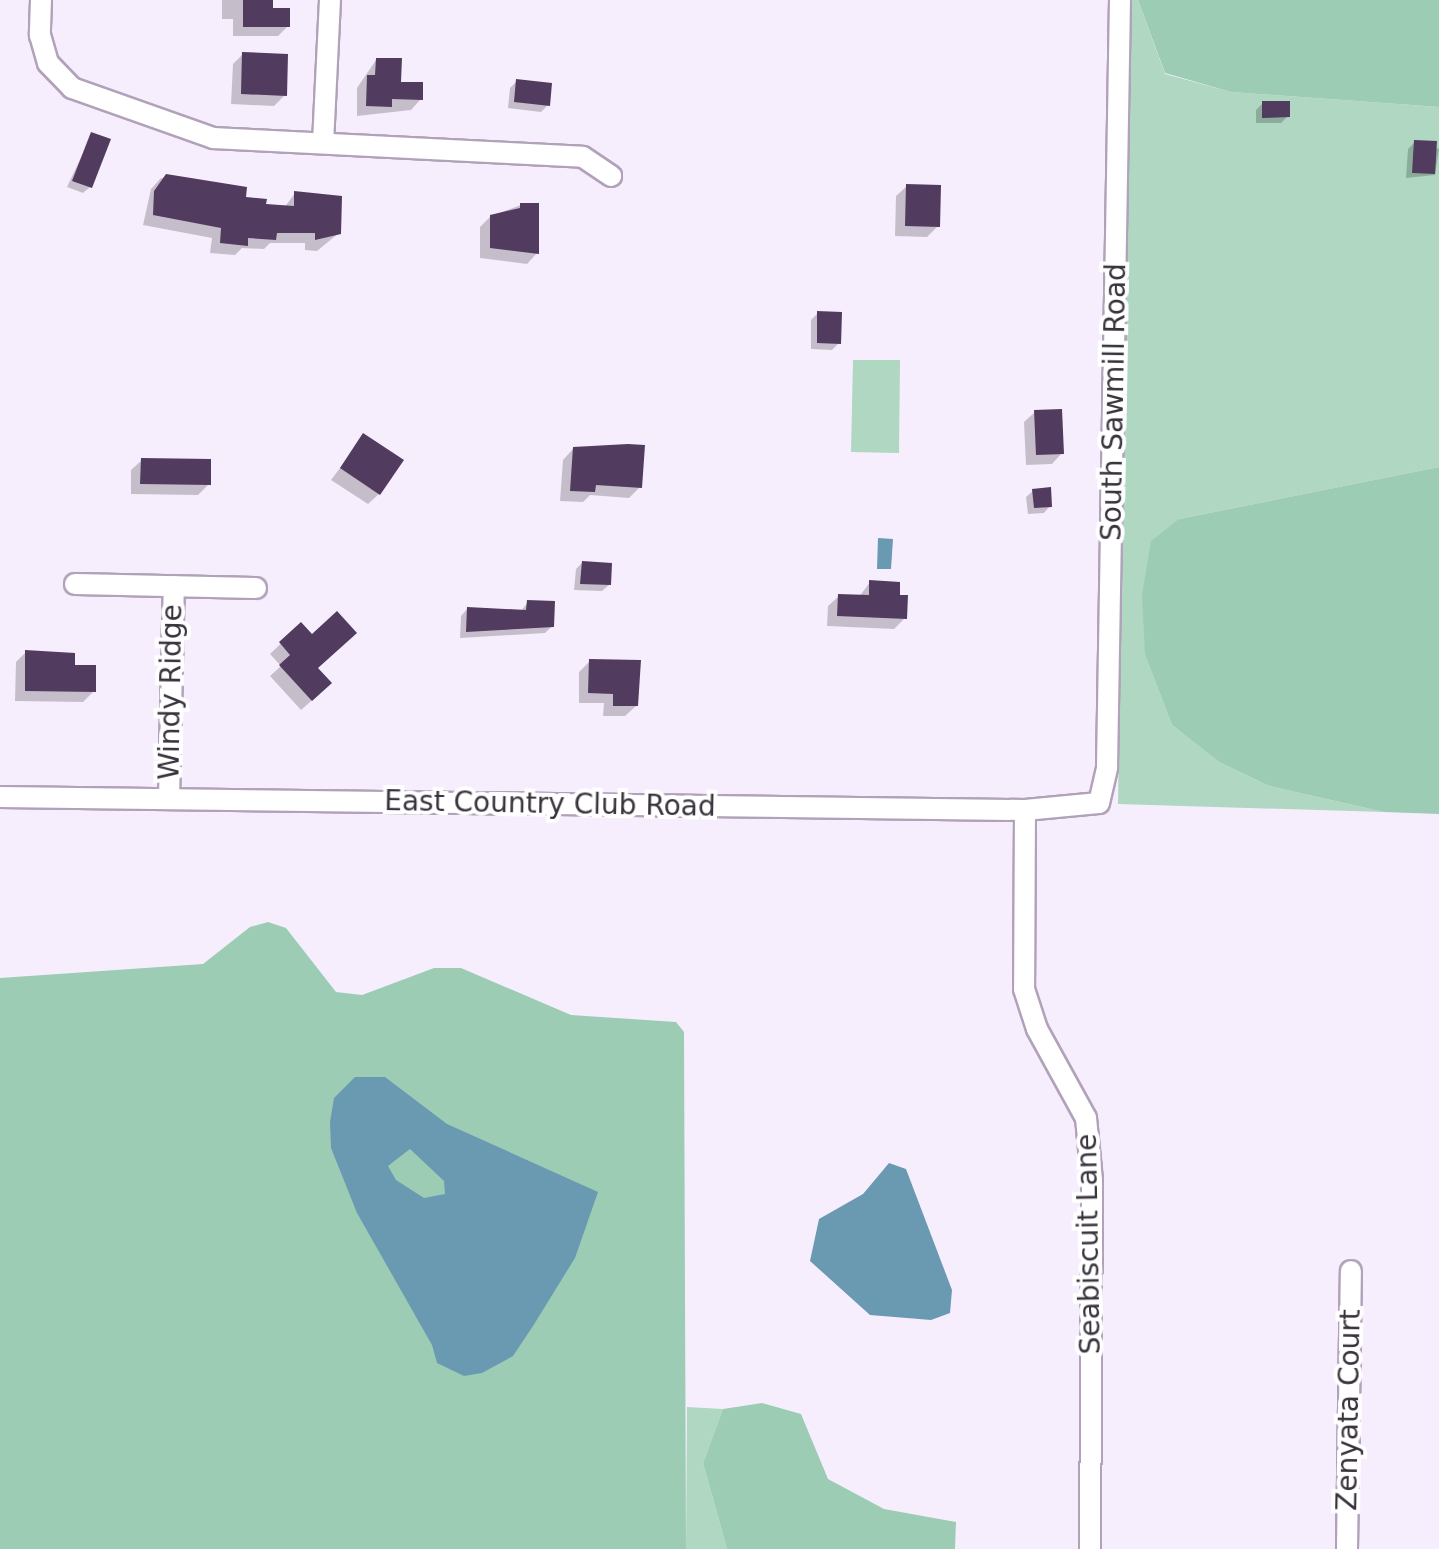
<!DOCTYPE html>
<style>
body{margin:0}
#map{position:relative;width:1439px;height:1549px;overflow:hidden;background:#f7eefd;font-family:"DejaVu Sans",sans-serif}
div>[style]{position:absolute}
.green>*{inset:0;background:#b0d7c2}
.forest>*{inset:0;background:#9ccdb4}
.water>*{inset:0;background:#6a9ab2}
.shadow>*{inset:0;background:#0003}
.building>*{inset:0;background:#513b5e}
.roads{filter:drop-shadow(2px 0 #b1a2ba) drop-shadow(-2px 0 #b1a2ba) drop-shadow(0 2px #b1a2ba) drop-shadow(0 -2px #b1a2ba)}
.minor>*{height:20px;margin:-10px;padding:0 10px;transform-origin:10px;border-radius:10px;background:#fff}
span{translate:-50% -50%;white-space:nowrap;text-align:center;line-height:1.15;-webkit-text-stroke:8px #fff;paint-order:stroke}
.street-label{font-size:28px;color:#39333d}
</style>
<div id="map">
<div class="green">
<i style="clip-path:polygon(1131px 0,1138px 0,1165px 74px,1231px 92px,1439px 107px,1439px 467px,1179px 519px,1145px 655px,1172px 725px,1219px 762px,1269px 786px,1384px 812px,1118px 804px)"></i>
<i style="clip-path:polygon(853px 360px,900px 360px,899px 453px,851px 452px)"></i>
<i style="clip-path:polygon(687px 1407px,723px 1409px,703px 1463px,727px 1549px,686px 1549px)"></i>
</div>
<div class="forest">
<i style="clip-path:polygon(1138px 0,1439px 0,1439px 107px,1231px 92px,1165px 73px)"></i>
<i style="clip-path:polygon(1439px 467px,1439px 814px,1384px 812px,1269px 786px,1219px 762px,1172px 725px,1145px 655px,1142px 595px,1151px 541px,1179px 519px)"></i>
<i style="clip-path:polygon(268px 922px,286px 928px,336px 992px,362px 995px,434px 968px,461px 968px,571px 1015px,676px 1022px,684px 1032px,686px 1549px,0 1549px,0 978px,203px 964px,250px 927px)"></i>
<i style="clip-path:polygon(762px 1403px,801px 1414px,828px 1479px,884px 1509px,956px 1522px,955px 1549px,727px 1549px,703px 1463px,723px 1409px)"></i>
</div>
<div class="water">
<i style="clip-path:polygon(878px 538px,893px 539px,891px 569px,877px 569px)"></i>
<i style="clip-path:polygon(evenodd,355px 1077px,385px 1077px,447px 1124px,598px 1192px,575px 1258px,533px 1326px,513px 1356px,482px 1373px,464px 1376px,437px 1363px,432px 1345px,357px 1213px,331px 1148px,330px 1122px,334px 1098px,355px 1077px,410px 1149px,444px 1181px,445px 1194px,424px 1198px,396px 1180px,388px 1166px,410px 1149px)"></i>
<i style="clip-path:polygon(889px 1163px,906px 1169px,952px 1290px,950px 1313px,931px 1320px,870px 1315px,810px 1261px,819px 1219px,863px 1194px)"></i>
</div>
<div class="shadow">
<i style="clip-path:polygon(222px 0,271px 0,271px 10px,288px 26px,278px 36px,233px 36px,233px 19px,222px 19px)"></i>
<i style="clip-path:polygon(243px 54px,285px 95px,274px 106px,231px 104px,233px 64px)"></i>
<i style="clip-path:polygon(376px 60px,421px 99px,411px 110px,357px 116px,357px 88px)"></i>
<i style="clip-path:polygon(517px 81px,548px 105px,541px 112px,508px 108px,510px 88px)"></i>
<i style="clip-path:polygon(1263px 103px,1288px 116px,1281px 123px,1256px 123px,1256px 110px)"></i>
<i style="clip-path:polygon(92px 134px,90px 187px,83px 193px,67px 187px)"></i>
<i style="clip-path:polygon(1415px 142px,1439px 149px,1435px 175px,1406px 178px,1408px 149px)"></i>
<i style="clip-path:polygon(161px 178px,244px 189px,244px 199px,264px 206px,284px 208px,295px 193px,339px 233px,317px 251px,305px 250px,305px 243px,270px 243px,264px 249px,242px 248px,235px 255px,210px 253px,212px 238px,143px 225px,151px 189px)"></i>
<i style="clip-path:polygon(907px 186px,938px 226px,927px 237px,895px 236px,896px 196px)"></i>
<i style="clip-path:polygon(521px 205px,537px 253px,527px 264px,480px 258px,480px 227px,491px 216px)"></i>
<i style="clip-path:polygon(818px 313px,839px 343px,832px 350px,811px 349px,811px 320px)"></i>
<i style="clip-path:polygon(1035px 412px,1062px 453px,1052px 464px,1026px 465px,1024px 422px)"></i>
<i style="clip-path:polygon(364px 436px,379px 494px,368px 504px,331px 480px)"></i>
<i style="clip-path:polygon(573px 449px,640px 487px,629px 498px,590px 495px,583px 502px,560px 501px,563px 460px)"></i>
<i style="clip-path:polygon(142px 460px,209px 484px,198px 495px,131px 494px,131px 470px)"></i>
<i style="clip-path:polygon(1033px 491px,1050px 506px,1044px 513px,1028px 514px,1026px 497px)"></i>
<i style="clip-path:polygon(582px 563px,609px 585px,602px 591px,574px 590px,576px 569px)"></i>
<i style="clip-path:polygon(870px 582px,897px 597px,905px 618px,894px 629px,827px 626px,828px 606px,839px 596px,859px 597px)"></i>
<i style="clip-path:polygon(528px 602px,552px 626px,545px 633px,460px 638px,461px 616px,467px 609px,521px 611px)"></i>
<i style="clip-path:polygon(300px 625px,311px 637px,319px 694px,301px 710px,270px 676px,281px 666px,270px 654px)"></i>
<i style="clip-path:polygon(26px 652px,94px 691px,83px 702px,15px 701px,16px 662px)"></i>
<i style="clip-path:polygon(590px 661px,636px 706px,625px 716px,603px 716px,604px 703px,579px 703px,579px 672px)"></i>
</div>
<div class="building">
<i style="clip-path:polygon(243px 0,273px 0,273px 8px,290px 8px,290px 27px,243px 27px)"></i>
<i style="clip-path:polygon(242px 52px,288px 54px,287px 96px,241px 94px)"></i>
<i style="clip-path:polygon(376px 58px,402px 58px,401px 82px,423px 82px,423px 100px,392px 99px,392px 107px,366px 106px,367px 75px,375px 75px)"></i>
<i style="clip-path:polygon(516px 79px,552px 83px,550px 106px,514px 102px)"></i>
<i style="clip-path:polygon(1262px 101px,1290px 101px,1290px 117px,1262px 118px)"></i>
<i style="clip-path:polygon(91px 132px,111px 139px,92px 188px,72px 181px)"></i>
<i style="clip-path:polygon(1414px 140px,1437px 141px,1435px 174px,1412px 173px)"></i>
<i style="clip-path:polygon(166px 174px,247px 187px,246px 197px,267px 199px,266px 204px,294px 206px,294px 191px,342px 196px,341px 234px,315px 240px,315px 233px,277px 233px,276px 240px,248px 238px,248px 246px,220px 243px,221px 228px,153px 215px,154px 191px)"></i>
<i style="clip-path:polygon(906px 184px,941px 185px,940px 227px,905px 226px)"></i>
<i style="clip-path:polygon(520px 203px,539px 203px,539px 254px,490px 248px,490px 215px,520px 208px)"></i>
<i style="clip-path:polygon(817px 311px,842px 312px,841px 344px,817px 343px)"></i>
<i style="clip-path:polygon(1062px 409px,1064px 454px,1036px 455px,1034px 410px)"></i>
<i style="clip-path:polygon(363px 433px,404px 460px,380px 495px,340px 468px)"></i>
<i style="clip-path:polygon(628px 444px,645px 445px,642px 488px,596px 485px,595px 492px,570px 491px,573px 447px)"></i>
<i style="clip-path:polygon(141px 458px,211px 459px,211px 485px,140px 484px)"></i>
<i style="clip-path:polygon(1051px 487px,1052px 507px,1034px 508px,1032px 489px)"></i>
<i style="clip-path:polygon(582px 561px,612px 563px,611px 585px,580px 584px)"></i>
<i style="clip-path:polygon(869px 580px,900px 582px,900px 595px,908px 595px,907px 619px,837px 616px,838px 594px,869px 595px)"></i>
<i style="clip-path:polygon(527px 600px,555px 601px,554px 627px,466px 632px,467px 607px,526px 610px)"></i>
<i style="clip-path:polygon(337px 611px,357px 633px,318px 668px,332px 683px,312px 701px,279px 665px,290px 655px,279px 642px,301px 622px,312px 634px)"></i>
<i style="clip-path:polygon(25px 650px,75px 653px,75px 665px,96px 665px,96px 692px,25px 691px)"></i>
<i style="clip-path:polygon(589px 659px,641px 660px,638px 706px,613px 706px,613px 694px,588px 693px)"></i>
</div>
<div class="roads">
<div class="minor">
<i style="left:41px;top:0;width:35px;rotate:92deg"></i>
<i style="left:40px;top:35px;width:29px;rotate:74deg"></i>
<i style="left:48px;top:63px;width:35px;rotate:46deg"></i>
<i style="left:72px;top:88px;width:150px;rotate:19.5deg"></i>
<i style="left:213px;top:138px;width:370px;rotate:2.9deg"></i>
<i style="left:583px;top:157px;width:34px;rotate:34deg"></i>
<i style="left:323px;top:143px;width:143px;rotate:-87.2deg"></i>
<i style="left:75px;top:584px;width:181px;rotate:1.3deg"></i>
<i style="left:0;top:797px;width:1025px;rotate:0.73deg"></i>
<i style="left:1025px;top:810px;width:74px;rotate:-5.4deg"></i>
<i style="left:1099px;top:803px;width:37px;rotate:-77deg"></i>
<i style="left:1107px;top:767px;width:767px;rotate:-89.03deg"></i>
<i style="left:169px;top:799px;width:213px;rotate:-88.7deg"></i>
<i style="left:1025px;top:810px;width:179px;rotate:90.3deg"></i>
<i style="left:1024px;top:989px;width:42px;rotate:72deg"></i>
<i style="left:1037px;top:1029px;width:102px;rotate:61.2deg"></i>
<i style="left:1086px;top:1118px;width:62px;rotate:84.5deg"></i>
<i style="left:1092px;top:1180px;width:369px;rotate:90.3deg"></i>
<i style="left:1347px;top:1549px;width:278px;rotate:-89.2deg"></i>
</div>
</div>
<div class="street-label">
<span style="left:1114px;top:402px;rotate:-89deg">South Sawmill Road</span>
<span style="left:171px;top:692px;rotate:-89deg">Windy Ridge</span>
<span style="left:550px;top:804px;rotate:1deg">East Country Club Road</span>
<span style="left:1089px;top:1244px;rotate:-91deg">Seabiscuit Lane</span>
<span style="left:1349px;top:1410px;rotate:-89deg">Zenyata Court</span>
</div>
</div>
